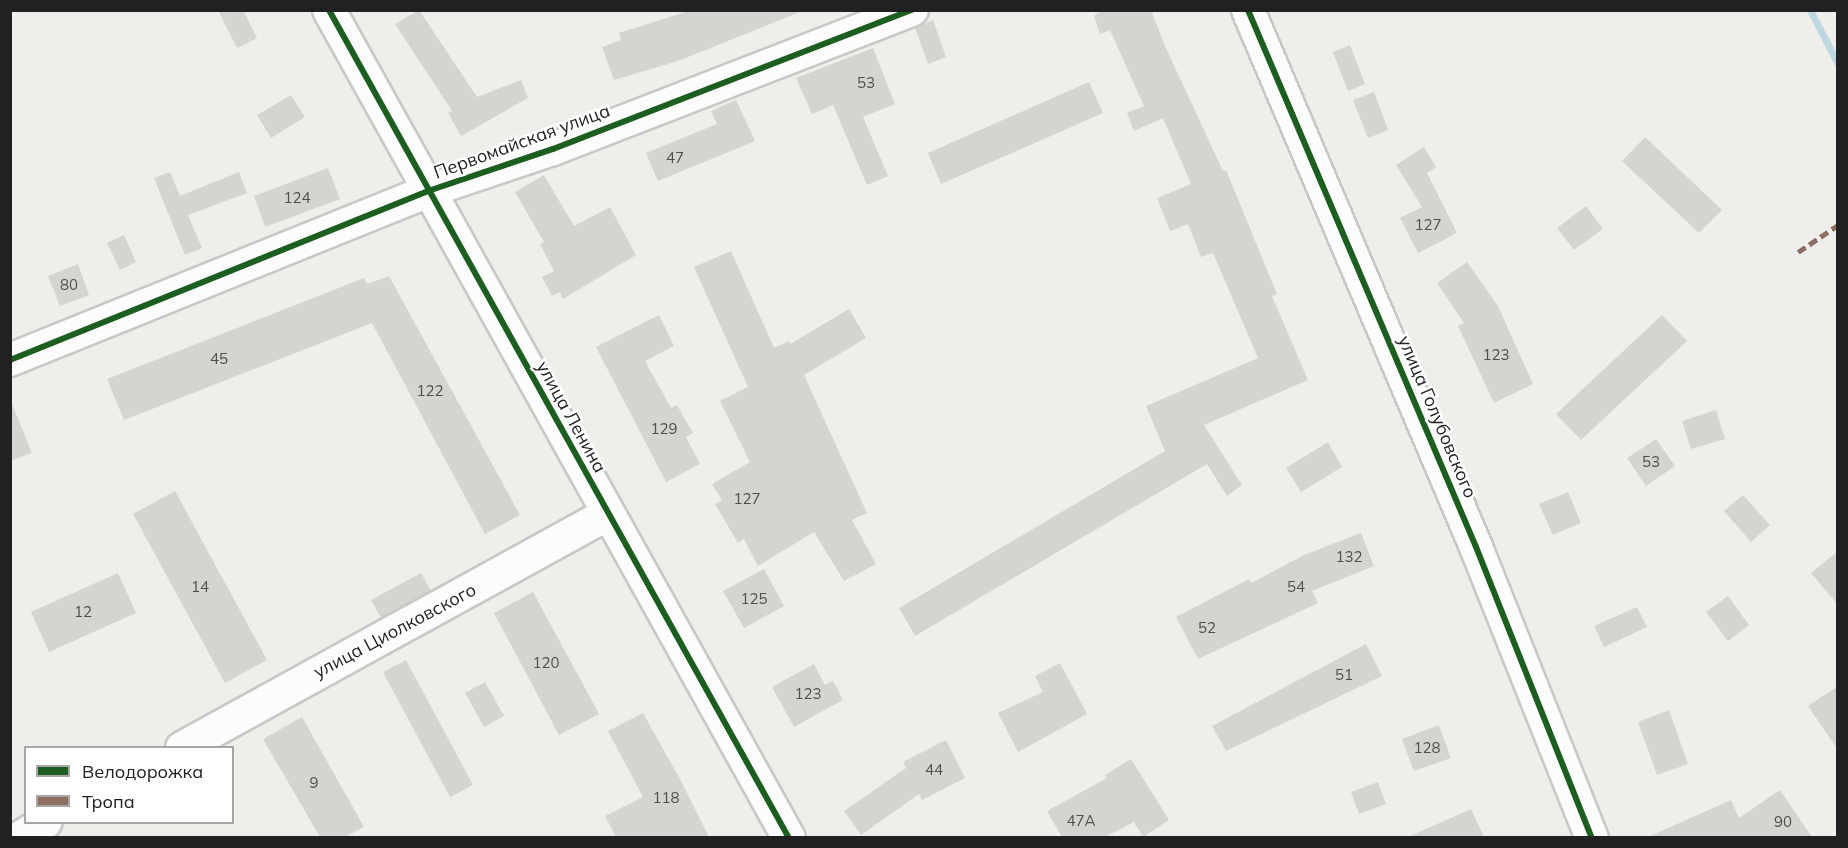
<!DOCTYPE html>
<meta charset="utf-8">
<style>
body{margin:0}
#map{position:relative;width:1848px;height:848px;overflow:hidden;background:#efeeea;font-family:Mulish,sans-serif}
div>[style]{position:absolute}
.stream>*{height:7px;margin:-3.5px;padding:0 3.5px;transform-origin:3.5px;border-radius:3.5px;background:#bed8e2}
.building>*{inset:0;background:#d6d4d1}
.roads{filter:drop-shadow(2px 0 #c8c8c6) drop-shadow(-2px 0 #c8c8c6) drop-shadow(0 2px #c8c8c6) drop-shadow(0 -2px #c8c8c6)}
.minor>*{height:32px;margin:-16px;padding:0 16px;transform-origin:16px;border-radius:16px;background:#fdfcfc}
.quiet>*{height:4.5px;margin-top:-2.25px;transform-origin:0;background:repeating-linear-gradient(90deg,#8d6e63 0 9px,transparent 0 13.5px)}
.cycleway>*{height:6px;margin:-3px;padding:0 3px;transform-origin:3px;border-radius:3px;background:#1b5e20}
span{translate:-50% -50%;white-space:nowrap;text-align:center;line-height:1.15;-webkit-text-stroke:5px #fff;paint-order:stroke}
.number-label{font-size:15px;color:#4e4e4d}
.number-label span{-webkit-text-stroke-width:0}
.street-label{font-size:18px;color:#212121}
.frame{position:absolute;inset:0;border:12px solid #212121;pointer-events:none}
.legend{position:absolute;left:24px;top:746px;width:210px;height:78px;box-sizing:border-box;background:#fff;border:2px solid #a6a6a6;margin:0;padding:8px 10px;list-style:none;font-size:18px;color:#212121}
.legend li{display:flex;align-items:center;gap:12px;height:30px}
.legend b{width:30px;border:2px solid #a6a6a6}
</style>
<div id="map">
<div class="stream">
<i style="left:1810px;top:10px;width:61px;rotate:62.6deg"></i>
</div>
<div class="building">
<i style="clip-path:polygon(218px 10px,243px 10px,257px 38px,237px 48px)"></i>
<i style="clip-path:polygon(419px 10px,477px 97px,521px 80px,528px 98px,461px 136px,448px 113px,452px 111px,395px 24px)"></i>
<i style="clip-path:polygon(692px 10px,800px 10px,800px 12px,678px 61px,614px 80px,602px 47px,621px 40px,619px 33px)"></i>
<i style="clip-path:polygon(1102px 10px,1157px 10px,1152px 13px,1165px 46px,1223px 171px,1226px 170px,1277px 294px,1272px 296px,1308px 380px,1204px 425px,1242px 485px,1227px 496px,1207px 464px,915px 636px,899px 608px,1165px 451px,1146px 406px,1258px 358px,1213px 253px,1201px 257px,1188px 224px,1170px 231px,1157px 198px,1191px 184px,1163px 118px,1134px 131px,1127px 113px,1144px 106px,1110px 30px,1100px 34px,1094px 16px)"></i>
<i style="clip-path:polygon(933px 20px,946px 57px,928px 64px,915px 28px)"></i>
<i style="clip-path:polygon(1350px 45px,1365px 84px,1348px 91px,1333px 52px)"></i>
<i style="clip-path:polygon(873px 48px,895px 104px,863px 117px,888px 176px,867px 185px,833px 105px,812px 114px,796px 78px)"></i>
<i style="clip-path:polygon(1089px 82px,1103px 113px,941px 184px,928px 153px)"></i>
<i style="clip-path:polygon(1374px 92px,1388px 130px,1368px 138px,1353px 100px)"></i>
<i style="clip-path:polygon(291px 95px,305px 117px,271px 138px,257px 115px)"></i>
<i style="clip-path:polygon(736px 100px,755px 141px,658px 181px,646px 153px,717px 124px,711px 111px)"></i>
<i style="clip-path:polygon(1645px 137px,1722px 210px,1699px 233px,1622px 161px)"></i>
<i style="clip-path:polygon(1424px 147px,1436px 167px,1427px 173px,1457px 233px,1418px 253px,1400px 218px,1422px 207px,1396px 165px)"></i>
<i style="clip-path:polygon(328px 168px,340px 199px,265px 227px,254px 196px)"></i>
<i style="clip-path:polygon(170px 172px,180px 196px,239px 172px,247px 193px,188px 215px,202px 248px,185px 255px,154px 178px)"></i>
<i style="clip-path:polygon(544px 175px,574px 226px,610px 207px,636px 255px,563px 299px,560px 292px,552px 296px,542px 277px,554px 271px,540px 244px,544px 242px,515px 192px)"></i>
<i style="clip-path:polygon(1586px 206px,1603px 229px,1574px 250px,1557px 228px)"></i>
<i style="clip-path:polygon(124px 235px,136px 262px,120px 270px,107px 243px)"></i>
<i style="clip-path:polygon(731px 251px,774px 348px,789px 341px,790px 344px,849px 309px,866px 338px,804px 375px,867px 513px,852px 520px,876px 564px,844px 581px,814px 532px,758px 566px,744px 539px,738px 543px,715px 504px,722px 500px,712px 484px,750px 462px,720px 401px,748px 387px,694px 267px)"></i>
<i style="clip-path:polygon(1467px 262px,1498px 306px,1533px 384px,1494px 403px,1458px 326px,1464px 323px,1437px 283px)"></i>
<i style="clip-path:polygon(78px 264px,89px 295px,60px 306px,48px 276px)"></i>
<i style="clip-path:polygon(389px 276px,520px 515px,485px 534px,372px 323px,124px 420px,107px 379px,364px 278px,367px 284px)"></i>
<i style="clip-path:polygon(659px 315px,674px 346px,645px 361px,671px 408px,677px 405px,693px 433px,686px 437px,700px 464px,666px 482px,596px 347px)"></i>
<i style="clip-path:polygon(1662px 315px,1687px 341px,1581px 440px,1556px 414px)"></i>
<i style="clip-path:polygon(10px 399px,32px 453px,10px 461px)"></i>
<i style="clip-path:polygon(1716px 410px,1725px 439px,1691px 449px,1682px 421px)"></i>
<i style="clip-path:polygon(1656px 439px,1675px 466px,1646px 486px,1627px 458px)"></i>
<i style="clip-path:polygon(1328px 442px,1342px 467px,1301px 492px,1286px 468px)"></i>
<i style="clip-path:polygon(175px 491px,267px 660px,225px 683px,133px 514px)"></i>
<i style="clip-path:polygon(1568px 492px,1581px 523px,1553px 535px,1539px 504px)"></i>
<i style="clip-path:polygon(1743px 495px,1770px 525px,1751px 542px,1724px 511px)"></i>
<i style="clip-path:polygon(1361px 533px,1374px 566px,1312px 591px,1318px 603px,1198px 659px,1176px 617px,1249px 579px,1251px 583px,1304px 555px)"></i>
<i style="clip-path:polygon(1838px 551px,1838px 605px,1811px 573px)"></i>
<i style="clip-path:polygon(764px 569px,784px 606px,744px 628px,723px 591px)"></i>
<i style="clip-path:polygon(118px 573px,136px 613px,49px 652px,31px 612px)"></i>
<i style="clip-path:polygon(421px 573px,431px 591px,381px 618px,371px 600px)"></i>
<i style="clip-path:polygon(533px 592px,599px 714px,559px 735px,494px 613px)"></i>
<i style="clip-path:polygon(1728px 596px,1749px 625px,1728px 641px,1706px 612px)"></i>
<i style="clip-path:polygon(1637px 607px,1647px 627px,1604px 647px,1594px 626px)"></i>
<i style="clip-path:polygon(1366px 644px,1382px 676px,1226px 751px,1212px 726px)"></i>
<i style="clip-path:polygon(406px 660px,473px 785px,450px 797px,383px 672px)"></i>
<i style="clip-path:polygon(1060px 663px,1087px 714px,1018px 752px,998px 713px,1043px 692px,1035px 676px)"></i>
<i style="clip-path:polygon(814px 664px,825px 685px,833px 681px,843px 700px,794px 727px,772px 687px)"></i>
<i style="clip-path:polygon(485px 682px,504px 716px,484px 727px,465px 693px)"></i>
<i style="clip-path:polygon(1838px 686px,1838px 750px,1808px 706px)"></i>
<i style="clip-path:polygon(1669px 710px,1688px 764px,1657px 775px,1638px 722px)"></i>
<i style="clip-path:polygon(643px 713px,680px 779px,709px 837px,616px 837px,605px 816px,643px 797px,608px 731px)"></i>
<i style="clip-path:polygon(302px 717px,364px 827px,345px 837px,320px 837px,263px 739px)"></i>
<i style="clip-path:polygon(1439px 725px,1451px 758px,1414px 771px,1402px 739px)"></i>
<i style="clip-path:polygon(946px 740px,965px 778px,922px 800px,919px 794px,861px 835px,844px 811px,906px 768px,903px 762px)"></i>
<i style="clip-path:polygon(1131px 759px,1169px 820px,1143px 837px,1134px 822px,1105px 837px,1062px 837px,1047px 811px,1107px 778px,1105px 775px)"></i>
<i style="clip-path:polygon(1378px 782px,1386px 804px,1359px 814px,1351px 792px)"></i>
<i style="clip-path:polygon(1780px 790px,1812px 837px,1648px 837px,1731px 800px,1739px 818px)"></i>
<i style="clip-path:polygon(1471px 809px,1484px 837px,1408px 837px)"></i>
</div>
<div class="roads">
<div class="minor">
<i style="left:329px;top:10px;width:947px;rotate:60.95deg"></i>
<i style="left:1248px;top:10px;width:583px;rotate:66.99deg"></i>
<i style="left:1476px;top:547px;width:313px;rotate:68.3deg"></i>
<i style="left:10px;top:360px;width:451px;rotate:-22deg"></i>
<i style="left:428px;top:191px;width:132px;rotate:-18.6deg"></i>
<i style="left:553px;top:149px;width:385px;rotate:-21.2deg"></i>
<i style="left:182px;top:748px;width:486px;rotate:-28.8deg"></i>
<i style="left:19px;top:838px;width:31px;rotate:-31deg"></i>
</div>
</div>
<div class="quiet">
<i style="left:1798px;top:252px;width:48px;rotate:-34deg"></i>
</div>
<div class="cycleway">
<i style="left:329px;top:10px;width:947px;rotate:60.95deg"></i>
<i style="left:1248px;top:10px;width:583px;rotate:66.99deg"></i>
<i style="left:1476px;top:547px;width:313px;rotate:68.3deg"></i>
<i style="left:10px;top:360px;width:451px;rotate:-22deg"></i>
<i style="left:428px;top:191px;width:132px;rotate:-18.6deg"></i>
<i style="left:553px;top:149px;width:385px;rotate:-21.2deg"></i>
</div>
<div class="number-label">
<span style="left:866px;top:83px">53</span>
<span style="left:675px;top:158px">47</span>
<span style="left:297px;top:198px">124</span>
<span style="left:1428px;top:225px">127</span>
<span style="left:69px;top:285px">80</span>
<span style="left:1496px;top:355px">123</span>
<span style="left:219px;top:359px">45</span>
<span style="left:430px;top:391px">122</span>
<span style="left:664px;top:429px">129</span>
<span style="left:1651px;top:462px">53</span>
<span style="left:747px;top:499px">127</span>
<span style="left:1349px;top:557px">132</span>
<span style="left:200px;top:587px">14</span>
<span style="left:1296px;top:587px">54</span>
<span style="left:754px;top:599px">125</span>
<span style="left:83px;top:612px">12</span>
<span style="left:1207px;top:628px">52</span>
<span style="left:546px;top:663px">120</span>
<span style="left:1344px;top:675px">51</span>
<span style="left:808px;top:694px">123</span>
<span style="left:1427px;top:748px">128</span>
<span style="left:934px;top:770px">44</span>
<span style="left:314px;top:783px">9</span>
<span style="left:666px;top:798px">118</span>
<span style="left:1081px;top:821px">47А</span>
<span style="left:1783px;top:822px">90</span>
</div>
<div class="street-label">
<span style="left:522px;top:142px;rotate:-20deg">Первомайская улица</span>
<span style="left:571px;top:417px;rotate:61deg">улица Ленина</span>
<span style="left:1437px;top:417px;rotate:67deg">улица Голубовского</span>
<span style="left:395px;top:631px;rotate:-28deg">улица Циолковского</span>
</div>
<div class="frame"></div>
<ul class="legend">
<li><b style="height:8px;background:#1b5e20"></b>Велодорожка</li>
<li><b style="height:8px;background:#8d6e63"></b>Тропа</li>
</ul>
</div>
